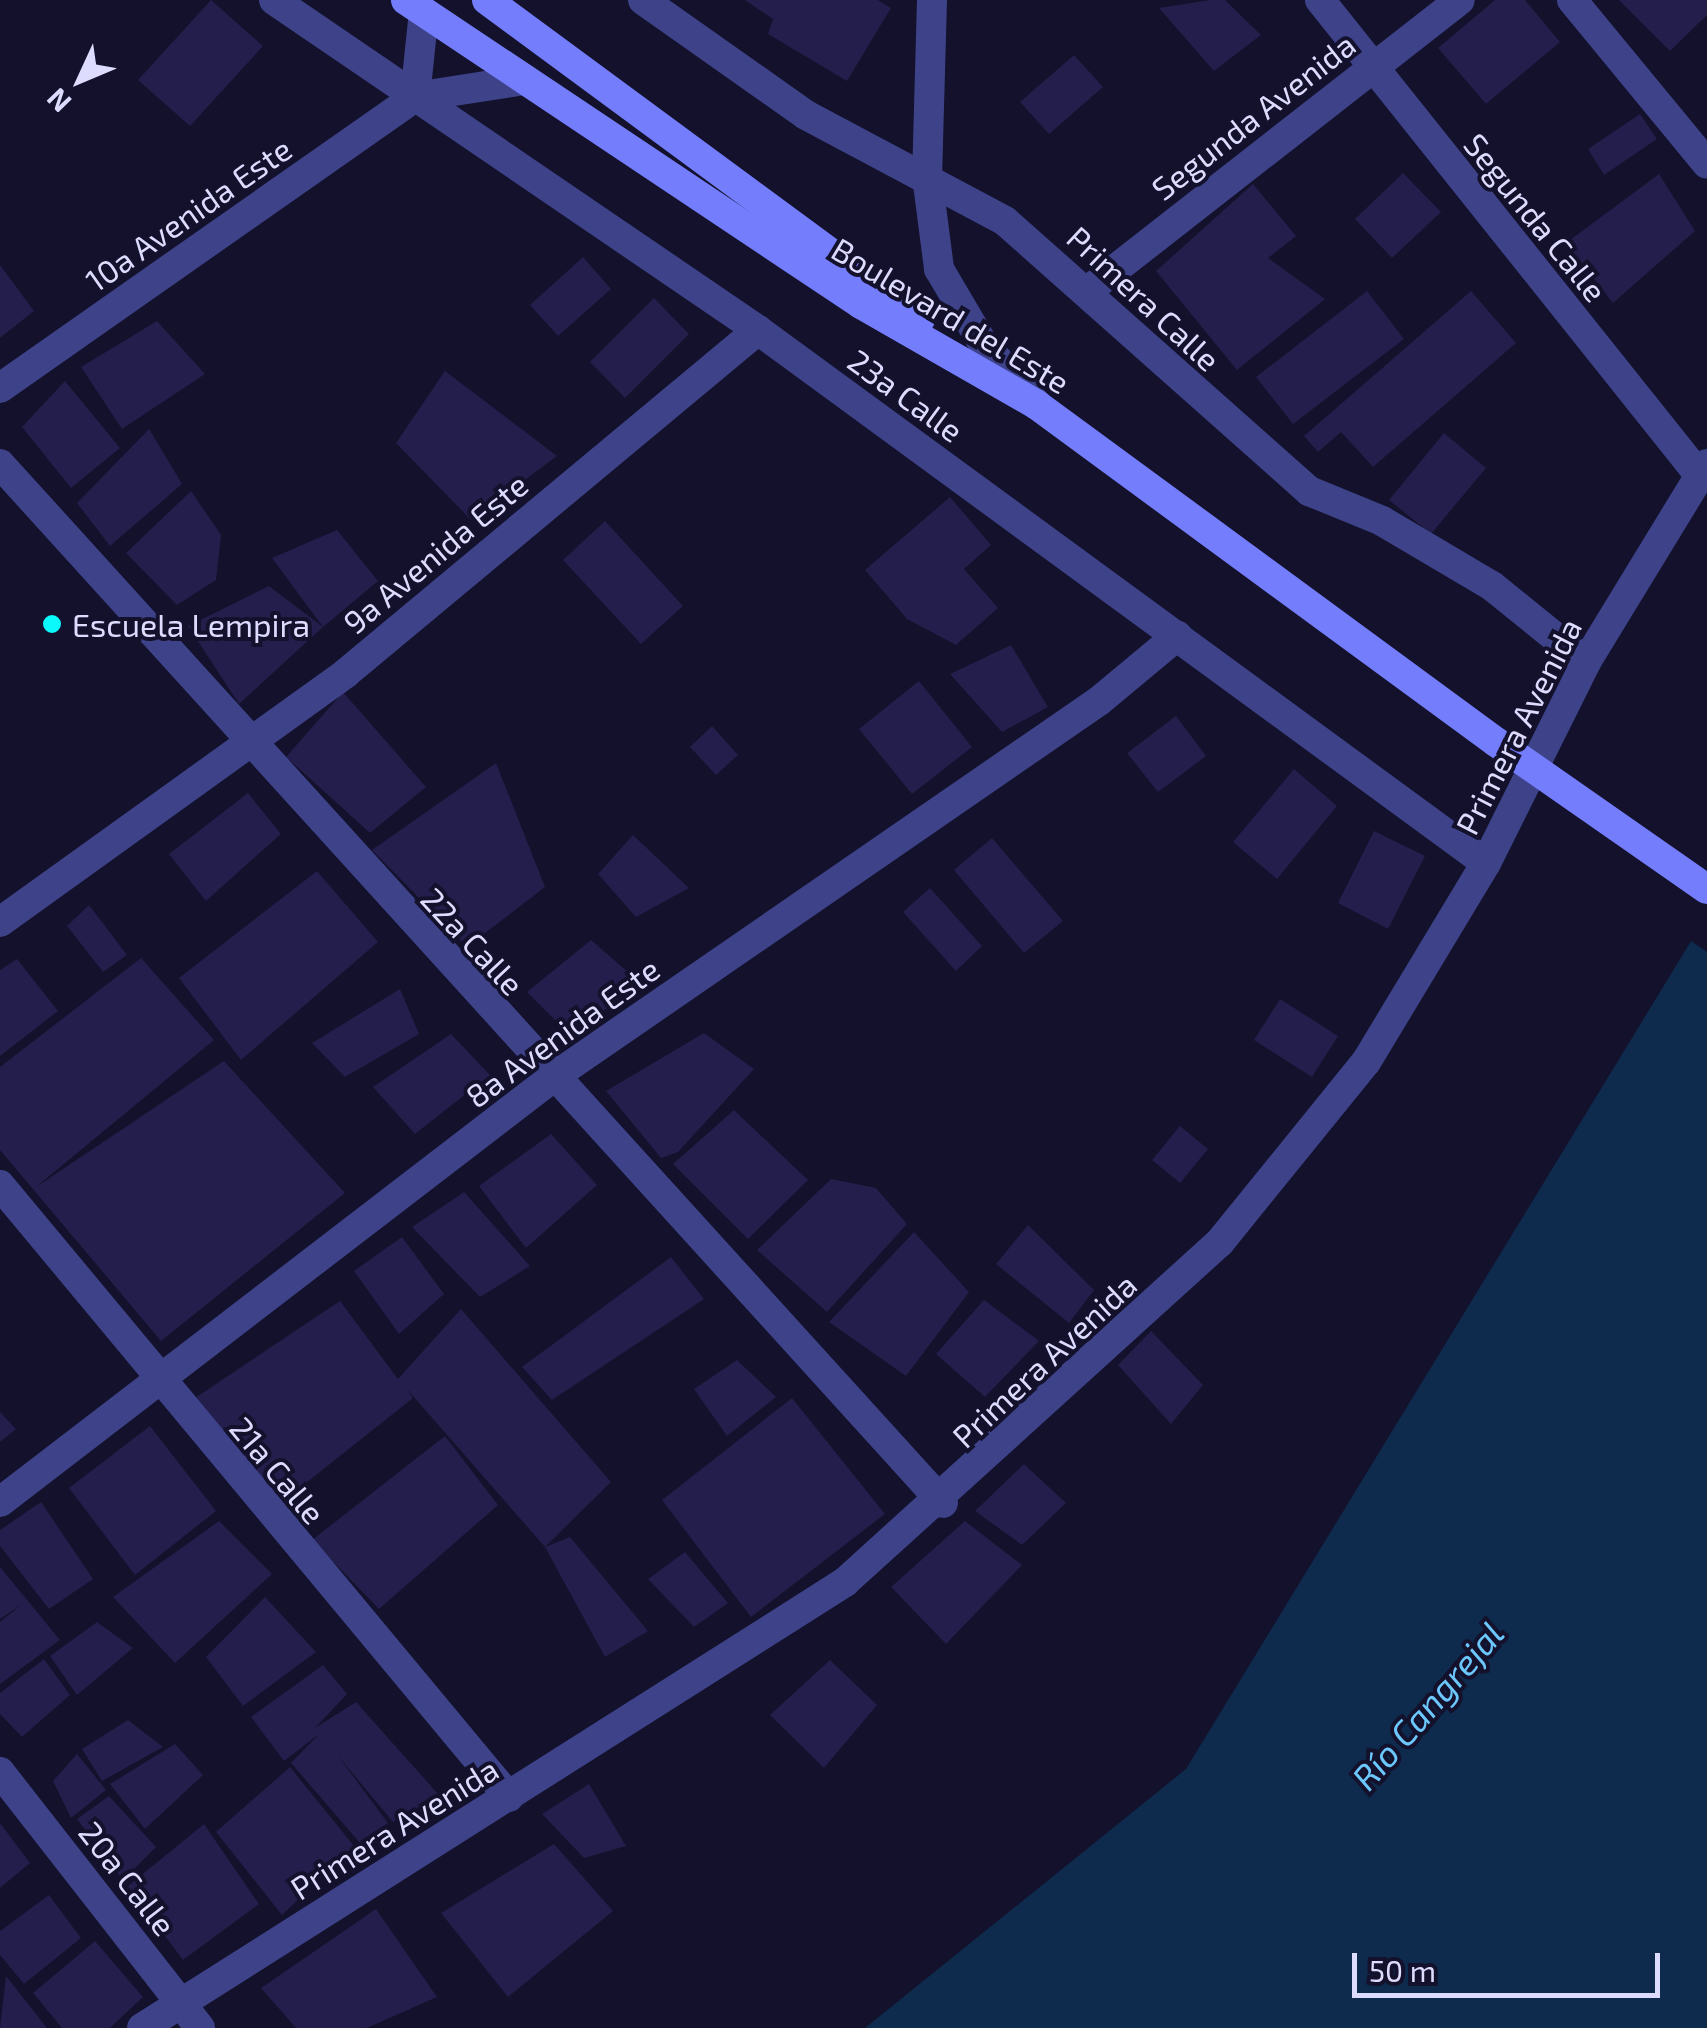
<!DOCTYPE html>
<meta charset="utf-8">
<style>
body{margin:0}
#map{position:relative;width:1707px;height:2028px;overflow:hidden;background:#13112b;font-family:"Exo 2",sans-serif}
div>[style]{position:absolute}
.water>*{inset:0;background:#0e2b4d}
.pier>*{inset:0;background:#13112b}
.building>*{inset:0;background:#231e4b}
.street>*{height:30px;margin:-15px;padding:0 15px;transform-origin:15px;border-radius:15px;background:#3d4289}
.secondary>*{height:30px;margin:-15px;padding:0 15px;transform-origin:15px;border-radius:15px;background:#747efd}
.secondary-bridge>*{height:30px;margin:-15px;padding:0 15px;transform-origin:15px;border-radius:15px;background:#747efd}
.dots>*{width:28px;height:28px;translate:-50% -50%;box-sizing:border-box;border:5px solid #13112b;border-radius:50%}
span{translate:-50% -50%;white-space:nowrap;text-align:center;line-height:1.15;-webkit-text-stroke:8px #13112b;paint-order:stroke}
.street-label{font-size:32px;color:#dddcfe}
.poi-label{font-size:32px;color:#dddcfe}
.left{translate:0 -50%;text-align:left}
.water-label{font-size:35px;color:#6cc7fd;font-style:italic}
.north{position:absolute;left:30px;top:30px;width:100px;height:100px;-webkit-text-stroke:8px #13112b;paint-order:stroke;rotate:226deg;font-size:28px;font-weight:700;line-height:40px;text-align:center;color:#dddcfe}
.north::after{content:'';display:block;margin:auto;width:35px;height:45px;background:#dddcfe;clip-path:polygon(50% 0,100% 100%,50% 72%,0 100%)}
.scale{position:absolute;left:1352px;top:1953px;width:308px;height:45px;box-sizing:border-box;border:5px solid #dddcfe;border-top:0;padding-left:12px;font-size:30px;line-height:35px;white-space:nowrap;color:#dddcfe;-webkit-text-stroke:8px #13112b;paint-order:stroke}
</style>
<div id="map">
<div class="water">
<i style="clip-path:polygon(1707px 915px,1707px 2028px,865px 2028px,1186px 1769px)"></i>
</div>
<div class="pier">
<i style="clip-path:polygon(1707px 910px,1707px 952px,1687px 938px)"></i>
</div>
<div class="building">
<i style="clip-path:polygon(211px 0,263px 46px,190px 126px,138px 80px)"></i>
<i style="clip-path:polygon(745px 0,878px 0,891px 8px,847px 81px,768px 34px,773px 19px)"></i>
<i style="clip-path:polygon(1210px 0,1225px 0,1261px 35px,1214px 71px,1159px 8px)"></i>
<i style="clip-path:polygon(1495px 0,1525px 0,1560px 42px,1486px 104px,1438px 48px)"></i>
<i style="clip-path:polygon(1619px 0,1707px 0,1707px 15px,1670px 51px)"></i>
<i style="clip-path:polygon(1074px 55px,1103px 87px,1049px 134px,1020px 102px)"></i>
<i style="clip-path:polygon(1640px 114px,1657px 139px,1604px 175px,1588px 149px)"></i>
<i style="clip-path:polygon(1403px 173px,1441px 212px,1392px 258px,1355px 219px)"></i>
<i style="clip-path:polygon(1659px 174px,1695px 231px,1613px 303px,1566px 243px)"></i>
<i style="clip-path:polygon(1253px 184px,1296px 236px,1268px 258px,1325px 299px,1237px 370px,1156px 271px)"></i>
<i style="clip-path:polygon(583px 257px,611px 289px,558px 336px,530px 305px)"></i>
<i style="clip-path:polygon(0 265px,34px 311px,0 338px)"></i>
<i style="clip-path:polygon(1367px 291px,1404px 339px,1293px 424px,1256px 377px)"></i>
<i style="clip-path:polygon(1471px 291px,1516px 343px,1373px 467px,1341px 432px,1318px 452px,1304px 436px)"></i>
<i style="clip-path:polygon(654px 298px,689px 334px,625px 398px,590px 362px)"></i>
<i style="clip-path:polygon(157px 321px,205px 374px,122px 429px,81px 367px)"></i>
<i style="clip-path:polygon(445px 371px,557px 456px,471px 520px,396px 443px)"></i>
<i style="clip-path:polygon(65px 381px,120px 448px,71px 488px,22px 427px)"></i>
<i style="clip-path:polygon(149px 429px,182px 484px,110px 546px,77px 503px)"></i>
<i style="clip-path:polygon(1444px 433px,1486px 468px,1431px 534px,1389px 500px)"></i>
<i style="clip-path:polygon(191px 491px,221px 535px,216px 580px,177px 605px,126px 553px)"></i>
<i style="clip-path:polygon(950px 497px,991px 545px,964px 569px,998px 608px,956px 645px,907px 619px,865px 570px)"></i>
<i style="clip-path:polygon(605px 521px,683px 606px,641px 644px,563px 560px)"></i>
<i style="clip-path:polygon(337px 530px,378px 581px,323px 627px,272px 558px)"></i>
<i style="clip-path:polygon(269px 586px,323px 627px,239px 704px,188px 626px)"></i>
<i style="clip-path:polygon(1011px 645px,1048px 707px,1002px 732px,950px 674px)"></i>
<i style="clip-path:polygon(919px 681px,972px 747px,912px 794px,859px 729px)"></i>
<i style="clip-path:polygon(343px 692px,426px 787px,370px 833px,286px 757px)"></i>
<i style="clip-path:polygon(1176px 716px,1206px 756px,1158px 792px,1127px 753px)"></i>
<i style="clip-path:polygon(712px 726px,738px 755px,716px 775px,690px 747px)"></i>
<i style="clip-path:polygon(496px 763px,545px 887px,467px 947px,372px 850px)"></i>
<i style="clip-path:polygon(1294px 769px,1337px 806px,1277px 879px,1233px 842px)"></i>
<i style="clip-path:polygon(248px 793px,281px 834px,206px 901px,169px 854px)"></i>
<i style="clip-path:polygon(1374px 831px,1425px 856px,1388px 929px,1338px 903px)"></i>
<i style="clip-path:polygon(633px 835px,689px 888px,636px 917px,598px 874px)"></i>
<i style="clip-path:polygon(992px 838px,1063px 921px,1024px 953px,954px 870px)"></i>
<i style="clip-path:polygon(317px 871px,378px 942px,241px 1060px,179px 978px)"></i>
<i style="clip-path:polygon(930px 888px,982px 946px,956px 971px,903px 912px)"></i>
<i style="clip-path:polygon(89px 905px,127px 955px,103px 972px,67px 926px)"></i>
<i style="clip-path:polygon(591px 940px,644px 986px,567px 1032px,527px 992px)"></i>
<i style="clip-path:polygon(141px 958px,214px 1040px,36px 1187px,224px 1061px,345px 1193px,161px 1341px,0 1150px,0 1067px)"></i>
<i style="clip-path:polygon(17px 959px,58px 1011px,0 1056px,0 970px)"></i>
<i style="clip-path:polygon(400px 989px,419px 1034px,345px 1077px,312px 1043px)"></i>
<i style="clip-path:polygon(1280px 999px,1338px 1036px,1312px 1077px,1254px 1040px)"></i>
<i style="clip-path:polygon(704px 1033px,754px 1069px,678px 1152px,661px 1158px,606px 1091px)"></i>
<i style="clip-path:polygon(451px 1034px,490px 1075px,415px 1134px,373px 1087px)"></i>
<i style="clip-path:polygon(734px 1110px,808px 1180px,748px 1239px,673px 1164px)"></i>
<i style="clip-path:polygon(1180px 1126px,1208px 1149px,1180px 1183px,1152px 1160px)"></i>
<i style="clip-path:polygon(551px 1134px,597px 1185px,526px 1248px,479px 1186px)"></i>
<i style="clip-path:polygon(831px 1179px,876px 1188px,907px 1224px,827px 1312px,757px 1250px)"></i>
<i style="clip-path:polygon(464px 1192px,530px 1266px,480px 1297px,412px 1227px)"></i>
<i style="clip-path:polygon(1028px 1225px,1094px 1290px,1069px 1323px,996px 1264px)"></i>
<i style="clip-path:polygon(914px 1232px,969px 1292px,906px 1376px,829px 1322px)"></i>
<i style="clip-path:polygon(402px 1237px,444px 1294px,399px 1334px,354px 1271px)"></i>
<i style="clip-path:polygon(671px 1257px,704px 1299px,552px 1400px,522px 1367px)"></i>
<i style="clip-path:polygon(984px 1300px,1039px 1341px,985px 1397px,936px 1354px)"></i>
<i style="clip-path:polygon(340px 1301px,398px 1379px,461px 1309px,611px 1482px,545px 1547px,406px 1388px,413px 1398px,277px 1506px,186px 1404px)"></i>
<i style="clip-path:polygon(1151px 1331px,1203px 1385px,1171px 1424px,1118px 1365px)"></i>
<i style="clip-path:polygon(737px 1360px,776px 1397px,727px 1436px,694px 1389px)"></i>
<i style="clip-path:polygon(792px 1398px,885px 1514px,751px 1617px,662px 1500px)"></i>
<i style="clip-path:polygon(0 1412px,16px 1429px,0 1442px)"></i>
<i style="clip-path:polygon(150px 1426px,216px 1511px,135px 1575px,69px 1488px)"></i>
<i style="clip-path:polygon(445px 1436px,498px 1505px,379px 1609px,312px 1540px)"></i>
<i style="clip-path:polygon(1024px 1464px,1066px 1503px,1022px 1545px,975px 1511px)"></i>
<i style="clip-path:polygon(41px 1502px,93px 1579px,49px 1609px,0 1546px,0 1530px)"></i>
<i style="clip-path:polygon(219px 1521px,272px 1574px,175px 1663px,113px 1597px)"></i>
<i style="clip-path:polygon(965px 1521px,1022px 1565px,946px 1644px,891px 1587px)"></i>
<i style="clip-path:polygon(570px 1537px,648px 1631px,605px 1657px,545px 1547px)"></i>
<i style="clip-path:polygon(685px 1552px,728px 1603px,694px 1627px,648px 1579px)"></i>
<i style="clip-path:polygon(0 1567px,60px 1640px,0 1684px,0 1622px,22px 1604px,0 1619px)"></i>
<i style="clip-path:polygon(265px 1597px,316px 1652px,243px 1706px,206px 1657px)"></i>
<i style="clip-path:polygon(97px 1622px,133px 1648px,77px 1695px,50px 1656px)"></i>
<i style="clip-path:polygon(44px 1659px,70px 1695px,22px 1737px,0 1714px,0 1693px)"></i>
<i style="clip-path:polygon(830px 1660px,877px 1705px,824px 1768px,770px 1715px)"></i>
<i style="clip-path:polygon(323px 1665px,347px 1694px,315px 1728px,356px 1702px,439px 1795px,393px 1822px,338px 1756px,388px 1823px,360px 1843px,291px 1763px,319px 1734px,284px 1761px,251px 1717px)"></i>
<i style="clip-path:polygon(128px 1720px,163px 1747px,102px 1781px,82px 1749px)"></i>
<i style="clip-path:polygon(175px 1744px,203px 1775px,145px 1829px,110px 1784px)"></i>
<i style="clip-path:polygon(77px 1754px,106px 1790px,71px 1818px,53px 1781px)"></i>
<i style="clip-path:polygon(290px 1767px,354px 1846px,282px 1915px,216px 1832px)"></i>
<i style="clip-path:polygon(589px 1784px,626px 1846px,584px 1858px,542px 1814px)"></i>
<i style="clip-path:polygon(109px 1796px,156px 1847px,123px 1880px,77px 1819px)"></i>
<i style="clip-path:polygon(0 1823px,30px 1863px,0 1888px)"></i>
<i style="clip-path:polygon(204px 1824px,259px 1904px,183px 1960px,128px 1886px)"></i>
<i style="clip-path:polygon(554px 1844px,613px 1911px,508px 1997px,441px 1913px)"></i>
<i style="clip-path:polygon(49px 1895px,81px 1938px,24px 1984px,0 1955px,0 1931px)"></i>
<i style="clip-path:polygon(376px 1909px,437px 1997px,367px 2028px,296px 2028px,261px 1988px)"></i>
<i style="clip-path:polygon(95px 1941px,143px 1997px,110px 2028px,62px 2028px,33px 1993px)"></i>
<i style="clip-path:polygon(6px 1976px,47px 2028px,0 2028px)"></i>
</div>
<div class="street">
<i style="left:274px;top:0;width:586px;rotate:34.29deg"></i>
<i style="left:758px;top:330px;width:902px;rotate:36.21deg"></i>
<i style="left:643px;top:0;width:199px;rotate:35.2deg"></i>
<i style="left:806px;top:115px;width:225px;rotate:28deg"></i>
<i style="left:1005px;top:221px;width:407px;rotate:41.6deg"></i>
<i style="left:1309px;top:491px;width:79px;rotate:22.3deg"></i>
<i style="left:1382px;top:521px;width:128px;rotate:30.6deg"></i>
<i style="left:1492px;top:586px;width:121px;rotate:39deg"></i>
<i style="left:932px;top:0;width:176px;rotate:91.6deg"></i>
<i style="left:927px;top:176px;width:94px;rotate:82.6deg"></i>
<i style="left:939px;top:269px;width:85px;rotate:59.5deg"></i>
<i style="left:982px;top:342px;width:77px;rotate:48.7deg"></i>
<i style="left:1320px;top:0;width:609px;rotate:51.4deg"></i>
<i style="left:1572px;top:0;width:212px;rotate:50.5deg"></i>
<i style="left:415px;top:97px;width:85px;rotate:-84deg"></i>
<i style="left:1090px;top:289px;width:469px;rotate:-38deg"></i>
<i style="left:0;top:388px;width:507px;rotate:-35.04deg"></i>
<i style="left:415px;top:97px;width:111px;rotate:-8.8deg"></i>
<i style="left:0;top:464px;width:1403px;rotate:47.77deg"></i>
<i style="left:0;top:922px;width:426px;rotate:-35.7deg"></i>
<i style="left:346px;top:673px;width:536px;rotate:-39.78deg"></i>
<i style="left:0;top:1185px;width:796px;rotate:50.25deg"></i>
<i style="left:0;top:1502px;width:696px;rotate:-37.53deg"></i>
<i style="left:552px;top:1078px;width:664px;rotate:-34.58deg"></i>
<i style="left:1099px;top:701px;width:102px;rotate:-39.8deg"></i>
<i style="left:0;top:1772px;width:325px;rotate:52deg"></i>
<i style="left:142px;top:2028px;width:833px;rotate:-32.39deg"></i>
<i style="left:845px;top:1582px;width:506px;rotate:-42.2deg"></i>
<i style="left:1220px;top:1242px;width:232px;rotate:-51deg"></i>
<i style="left:1366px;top:1062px;width:232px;rotate:-58.9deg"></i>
<i style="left:1486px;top:863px;width:225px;rotate:-63.5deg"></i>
<i style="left:1586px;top:662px;width:232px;rotate:-58.6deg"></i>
</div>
<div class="secondary">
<i style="left:406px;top:0;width:547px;rotate:33.75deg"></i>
<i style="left:861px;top:304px;width:203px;rotate:29.8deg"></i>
<i style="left:1037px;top:405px;width:569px;rotate:36.29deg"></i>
<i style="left:487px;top:0;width:538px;rotate:36.38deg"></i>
</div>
<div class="secondary-bridge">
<i style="left:1496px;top:742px;width:257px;rotate:34.9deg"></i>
</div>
<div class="dots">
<i style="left:52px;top:624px;background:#0bf9fb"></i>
</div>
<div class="street-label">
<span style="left:1253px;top:116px;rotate:-38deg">Segunda Avenida</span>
<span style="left:188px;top:214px;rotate:-35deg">10a Avenida Este</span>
<span style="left:1536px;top:217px;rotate:51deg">Segunda Calle</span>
<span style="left:1144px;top:298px;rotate:43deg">Primera Calle</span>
<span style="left:951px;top:315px;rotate:31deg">Boulevard del Este</span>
<span style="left:906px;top:395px;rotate:36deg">23a Calle</span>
<span style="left:435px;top:553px;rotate:-40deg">9a Avenida Este</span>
<span style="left:1518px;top:726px;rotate:-63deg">Primera Avenida</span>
<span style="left:473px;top:941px;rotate:47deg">22a Calle</span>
<span style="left:562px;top:1032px;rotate:-36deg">8a Avenida Este</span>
<span style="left:1044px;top:1360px;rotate:-43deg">Primera Avenida</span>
<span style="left:278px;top:1470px;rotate:50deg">21a Calle</span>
<span style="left:394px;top:1828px;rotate:-32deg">Primera Avenida</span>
<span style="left:128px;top:1878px;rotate:52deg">20a Calle</span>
</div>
<div class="poi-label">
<span class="left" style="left:72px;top:624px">Escuela Lempira</span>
</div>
<div class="water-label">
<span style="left:1427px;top:1705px;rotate:-49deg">Río Cangrejal</span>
</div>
<div class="north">N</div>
<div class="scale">50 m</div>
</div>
